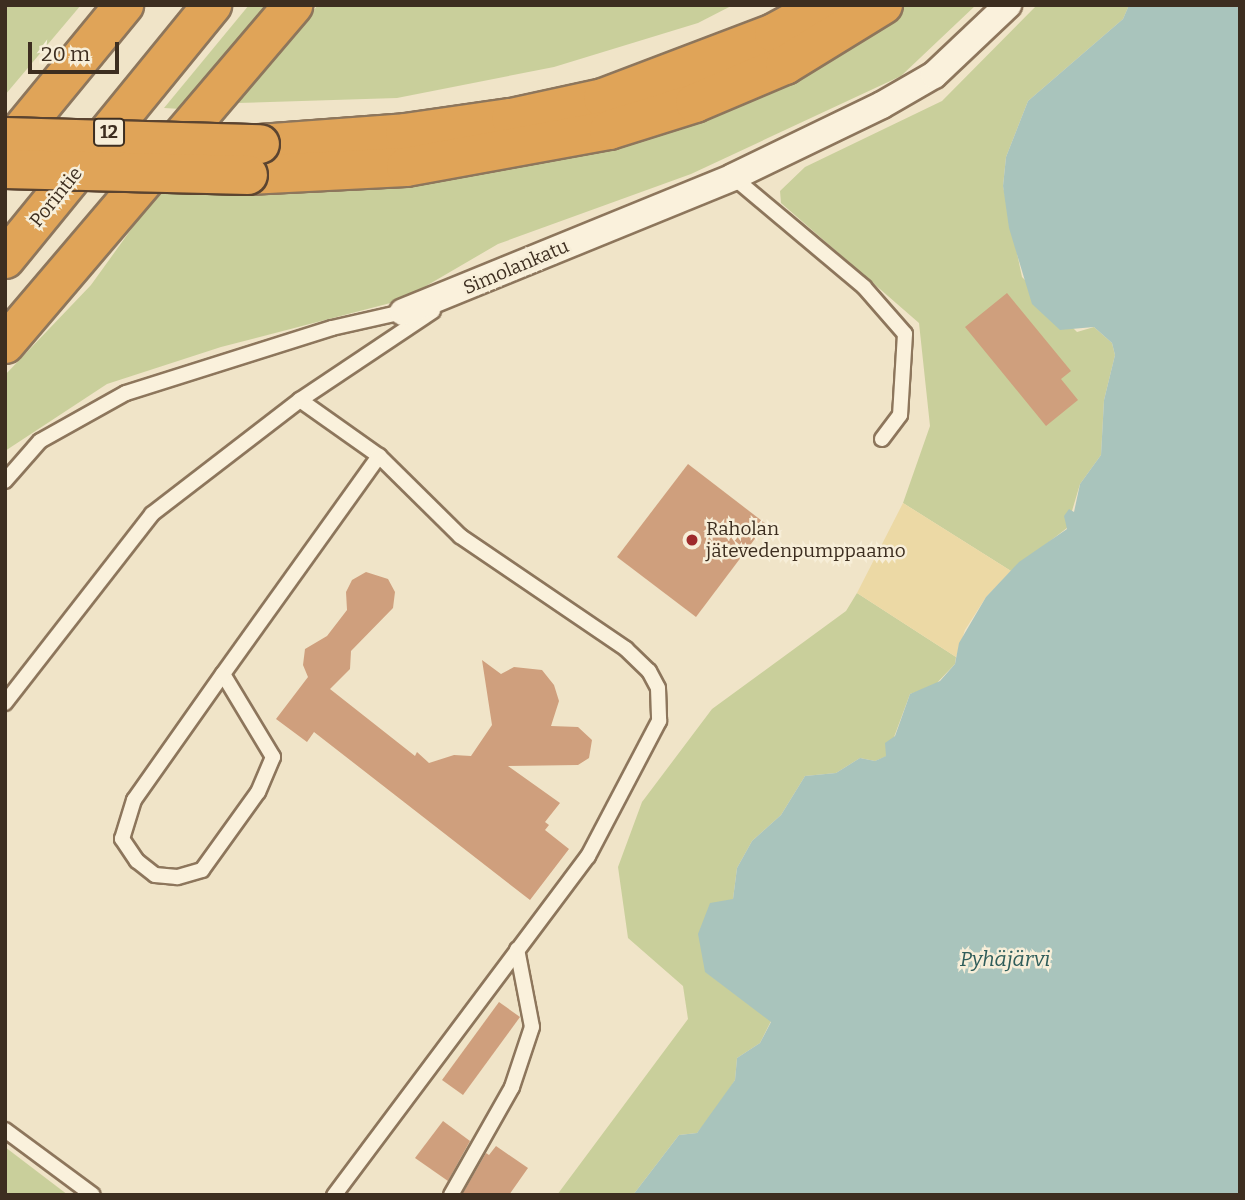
<!DOCTYPE html>
<meta charset="utf-8">
<style>
body{margin:0}
#map{position:relative;width:1245px;height:1200px;overflow:hidden;background:#f0e4c8;font-family:Bitter,serif}
div>[style]{position:absolute}
.green>*{inset:0;background:#c9cf9b}
.sand>*{inset:0;background:#ecd9a5}
.water>*{inset:0;background:#a9c4bc}
.building>*{inset:0;background:#cf9f7d}
.roads{filter:drop-shadow(2px 0 #8d765c) drop-shadow(-2px 0 #8d765c) drop-shadow(0 2px #8d765c) drop-shadow(0 -2px #8d765c)}
.lane>*{height:14px;margin:-7px;padding:0 7px;transform-origin:7px;border-radius:7px;background:#faf1dc}
.street>*{height:26px;margin:-13px;padding:0 13px;transform-origin:13px;border-radius:13px;background:#faf1dc}
.highway>*{height:38px;margin:-19px;padding:0 19px;transform-origin:19px;border-radius:19px;background:#e0a458}
.bridges{filter:drop-shadow(2px 0 #5b4430) drop-shadow(-2px 0 #5b4430) drop-shadow(0 2px #5b4430) drop-shadow(0 -2px #5b4430)}
.highway-bridge>*{height:38px;margin:-19px;padding:0 19px;transform-origin:19px;border-radius:19px;background:#e0a458}
.dots>*{width:19px;height:19px;translate:-50% -50%;box-sizing:border-box;border:4px solid #f7eed8;border-radius:50%}
span{translate:-50% -50%;white-space:nowrap;text-align:center;line-height:1.15;-webkit-text-stroke:5px #f7eed8;paint-order:stroke}
.shield-label span{padding:2px 5px;background:#f7eed8;border:2px solid;border-radius:5px;-webkit-text-stroke-width:0}
.shield-label{font-size:18px;color:#3d2e20;font-weight:700}
.street-label{font-size:19px;color:#3d2e20}
.poi-label{font-size:19px;color:#3d2e20}
.left{translate:0 -50%;text-align:left}
.water-label{font-size:21px;color:#2f5d5a;font-style:italic}
.frame{position:absolute;inset:0;border:7px solid #3d2e20;pointer-events:none}
.scale{position:absolute;left:28px;top:42px;width:91px;height:32px;box-sizing:border-box;border:4px solid #3d2e20;border-top:0;padding-left:9px;font-size:21px;line-height:24px;white-space:nowrap;color:#3d2e20;-webkit-text-stroke:5px #f7eed8;paint-order:stroke}
</style>
<div id="map">
<div class="green">
<i style="clip-path:polygon(5px 5px,81px 5px,5px 95px)"></i>
<i style="clip-path:polygon(249px 5px,269px 5px,181px 109px,164px 108px)"></i>
<i style="clip-path:polygon(318px 5px,733px 5px,698px 23px,554px 67px,397px 98px,236px 103px)"></i>
<i style="clip-path:polygon(897px 5px,976px 5px,901px 76px,691px 174px,498px 244px,402px 300px,221px 347px,107px 384px,5px 451px,5px 375px,91px 285px,158px 192px,439px 181px)"></i>
<i style="clip-path:polygon(1037px 5px,1129px 5px,1123px 19px,1028px 101px,1006px 157px,1003px 186px,1022px 277px,1077px 332px,1094px 327px,1112px 343px,1115px 355px,1104px 400px,1101px 455px,1080px 484px,1067px 528px,1011px 571px,903px 503px,930px 426px,919px 323px,781px 203px,780px 191px,805px 167px,942px 101px)"></i>
<i style="clip-path:polygon(857px 593px,956px 657px,955px 664px,934px 686px,910px 694px,887px 756px,875px 761px,860px 758px,836px 773px,805px 776px,781px 815px,752px 841px,737px 868px,733px 899px,706px 972px,771px 1021px,760px 1043px,737px 1058px,735px 1080px,718px 1107px,697px 1133px,679px 1135px,633px 1195px,557px 1195px,688px 1019px,683px 986px,628px 938px,618px 867px,642px 802px,712px 709px,846px 611px)"></i>
<i style="clip-path:polygon(5px 1147px,68px 1195px,5px 1195px)"></i>
</div>
<div class="sand">
<i style="clip-path:polygon(903px 503px,1011px 571px,986px 597px,965px 630px,956px 657px,857px 593px)"></i>
</div>
<div class="water">
<i style="clip-path:polygon(1129px 5px,1240px 5px,1240px 1195px,633px 1195px,679px 1135px,697px 1133px,735px 1080px,737px 1058px,760px 1043px,771px 1022px,705px 972px,698px 934px,710px 903px,733px 899px,737px 868px,752px 841px,781px 815px,805px 776px,836px 773px,860px 758px,875px 761px,886px 756px,885px 743px,895px 736px,910px 694px,940px 681px,955px 664px,959px 643px,986px 597px,1019px 562px,1067px 529px,1064px 516px,1069px 509px,1074px 512px,1080px 484px,1101px 455px,1104px 400px,1115px 355px,1112px 343px,1094px 327px,1060px 330px,1032px 304px,1009px 228px,1003px 186px,1006px 157px,1028px 101px,1123px 19px)"></i>
</div>
<div class="building">
<i style="clip-path:polygon(1007px 293px,1071px 371px,1061px 379px,1078px 400px,1046px 426px,965px 327px)"></i>
<i style="clip-path:polygon(688px 464px,766px 524px,696px 617px,617px 557px)"></i>
<i style="clip-path:polygon(366px 572px,388px 579px,395px 592px,393px 608px,351px 651px,350px 669px,330px 689px,415px 756px,417px 752px,429px 763px,454px 755px,471px 756px,492px 725px,482px 660px,501px 674px,514px 667px,542px 670px,554px 685px,559px 701px,551px 726px,578px 727px,592px 740px,589px 758px,578px 765px,508px 766px,560px 803px,545px 822px,549px 825px,545px 830px,569px 849px,530px 900px,314px 732px,307px 742px,276px 719px,308px 677px,303px 665px,305px 649px,327px 636px,347px 610px,346px 592px,352px 580px)"></i>
<i style="clip-path:polygon(499px 1002px,520px 1017px,463px 1095px,442px 1080px)"></i>
<i style="clip-path:polygon(443px 1121px,470px 1141px,448px 1181px,415px 1158px)"></i>
<i style="clip-path:polygon(496px 1146px,528px 1168px,509px 1195px,466px 1195px,463px 1193px,486px 1153px,489px 1155px)"></i>
</div>
<div class="roads">
<div class="lane">
<i style="left:733px;top:177px;width:171px;rotate:40deg"></i>
<i style="left:864px;top:287px;width:62px;rotate:48.9deg"></i>
<i style="left:905px;top:334px;width:81px;rotate:93.5deg"></i>
<i style="left:900px;top:415px;width:30px;rotate:127deg"></i>
<i style="left:300px;top:400px;width:97px;rotate:35.3deg"></i>
<i style="left:379px;top:456px;width:114px;rotate:44.6deg"></i>
<i style="left:460px;top:536px;width:201px;rotate:34.2deg"></i>
<i style="left:626px;top:649px;width:32px;rotate:44deg"></i>
<i style="left:649px;top:671px;width:19px;rotate:62deg"></i>
<i style="left:658px;top:688px;width:33px;rotate:88deg"></i>
<i style="left:659px;top:721px;width:153px;rotate:117.7deg"></i>
<i style="left:588px;top:856px;width:424px;rotate:126.8deg"></i>
<i style="left:5px;top:481px;width:53px;rotate:-48.8deg"></i>
<i style="left:40px;top:441px;width:98px;rotate:-29.2deg"></i>
<i style="left:126px;top:393px;width:216px;rotate:-17.5deg"></i>
<i style="left:332px;top:328px;width:73px;rotate:-12.7deg"></i>
<i style="left:223px;top:674px;width:97px;rotate:58.9deg"></i>
<i style="left:273px;top:757px;width:38px;rotate:113deg"></i>
<i style="left:258px;top:792px;width:96px;rotate:125.7deg"></i>
<i style="left:202px;top:870px;width:26px;rotate:164deg"></i>
<i style="left:177px;top:877px;width:22px;rotate:-175deg"></i>
<i style="left:155px;top:875px;width:23px;rotate:-142deg"></i>
<i style="left:137px;top:861px;width:27px;rotate:-124deg"></i>
<i style="left:122px;top:839px;width:41px;rotate:-72.9deg"></i>
<i style="left:134px;top:800px;width:154px;rotate:-54.8deg"></i>
<i style="left:223px;top:674px;width:268px;rotate:-54.4deg"></i>
<i style="left:5px;top:703px;width:239px;rotate:-52.1deg"></i>
<i style="left:152px;top:514px;width:187px;rotate:-37.6deg"></i>
<i style="left:300px;top:400px;width:160px;rotate:-33.8deg"></i>
<i style="left:5px;top:1130px;width:109px;rotate:36.5deg"></i>
<i style="left:451px;top:1195px;width:124px;rotate:-60.5deg"></i>
<i style="left:512px;top:1087px;width:63px;rotate:-71.6deg"></i>
<i style="left:532px;top:1027px;width:79px;rotate:-100.9deg"></i>
</div>
<div class="street">
<i style="left:403px;top:312px;width:357px;rotate:-22.2deg"></i>
<i style="left:733px;top:177px;width:165px;rotate:-25.8deg"></i>
<i style="left:882px;top:105px;width:60px;rotate:-30deg"></i>
<i style="left:934px;top:75px;width:102px;rotate:-43.4deg"></i>
</div>
<div class="highway">
<i style="left:260px;top:144px;width:145px;rotate:-4.3deg"></i>
<i style="left:405px;top:133px;width:107px;rotate:-8.1deg"></i>
<i style="left:511px;top:118px;width:94px;rotate:-12.3deg"></i>
<i style="left:603px;top:98px;width:183px;rotate:-20.8deg"></i>
<i style="left:774px;top:33px;width:58px;rotate:-28.8deg"></i>
<i style="left:5px;top:150px;width:188px;rotate:-50.6deg"></i>
<i style="left:248px;top:175px;width:158px;rotate:-2.9deg"></i>
<i style="left:406px;top:167px;width:206px;rotate:-10.3deg"></i>
<i style="left:609px;top:130px;width:90px;rotate:-17.4deg"></i>
<i style="left:695px;top:103px;width:98px;rotate:-22.9deg"></i>
<i style="left:785px;top:65px;width:115px;rotate:-31.5deg"></i>
<i style="left:5px;top:259px;width:328px;rotate:-50.8deg"></i>
<i style="left:5px;top:344px;width:445px;rotate:-49.6deg"></i>
</div>
</div>
<div class="bridges">
<div class="highway-bridge">
<i style="left:5px;top:137px;width:255px;rotate:1.6deg"></i>
<i style="left:5px;top:169px;width:243px;rotate:1.4deg"></i>
</div>
</div>
<div class="dots">
<i style="left:692px;top:540px;background:#9e2a2b"></i>
</div>
<div class="shield-label">
<span style="left:109px;top:132px">12</span>
</div>
<div class="street-label">
<span style="left:56px;top:197px;rotate:-51deg">Porintie</span>
<span style="left:516px;top:267px;rotate:-23deg">Simolankatu</span>
</div>
<div class="poi-label">
<span class="left" style="left:706px;top:540px">Raholan<br>jätevedenpumppaamo</span>
</div>
<div class="water-label">
<span style="left:1005px;top:959px">Pyhäjärvi</span>
</div>
<div class="frame"></div>
<div class="scale">20 m</div>
</div>
